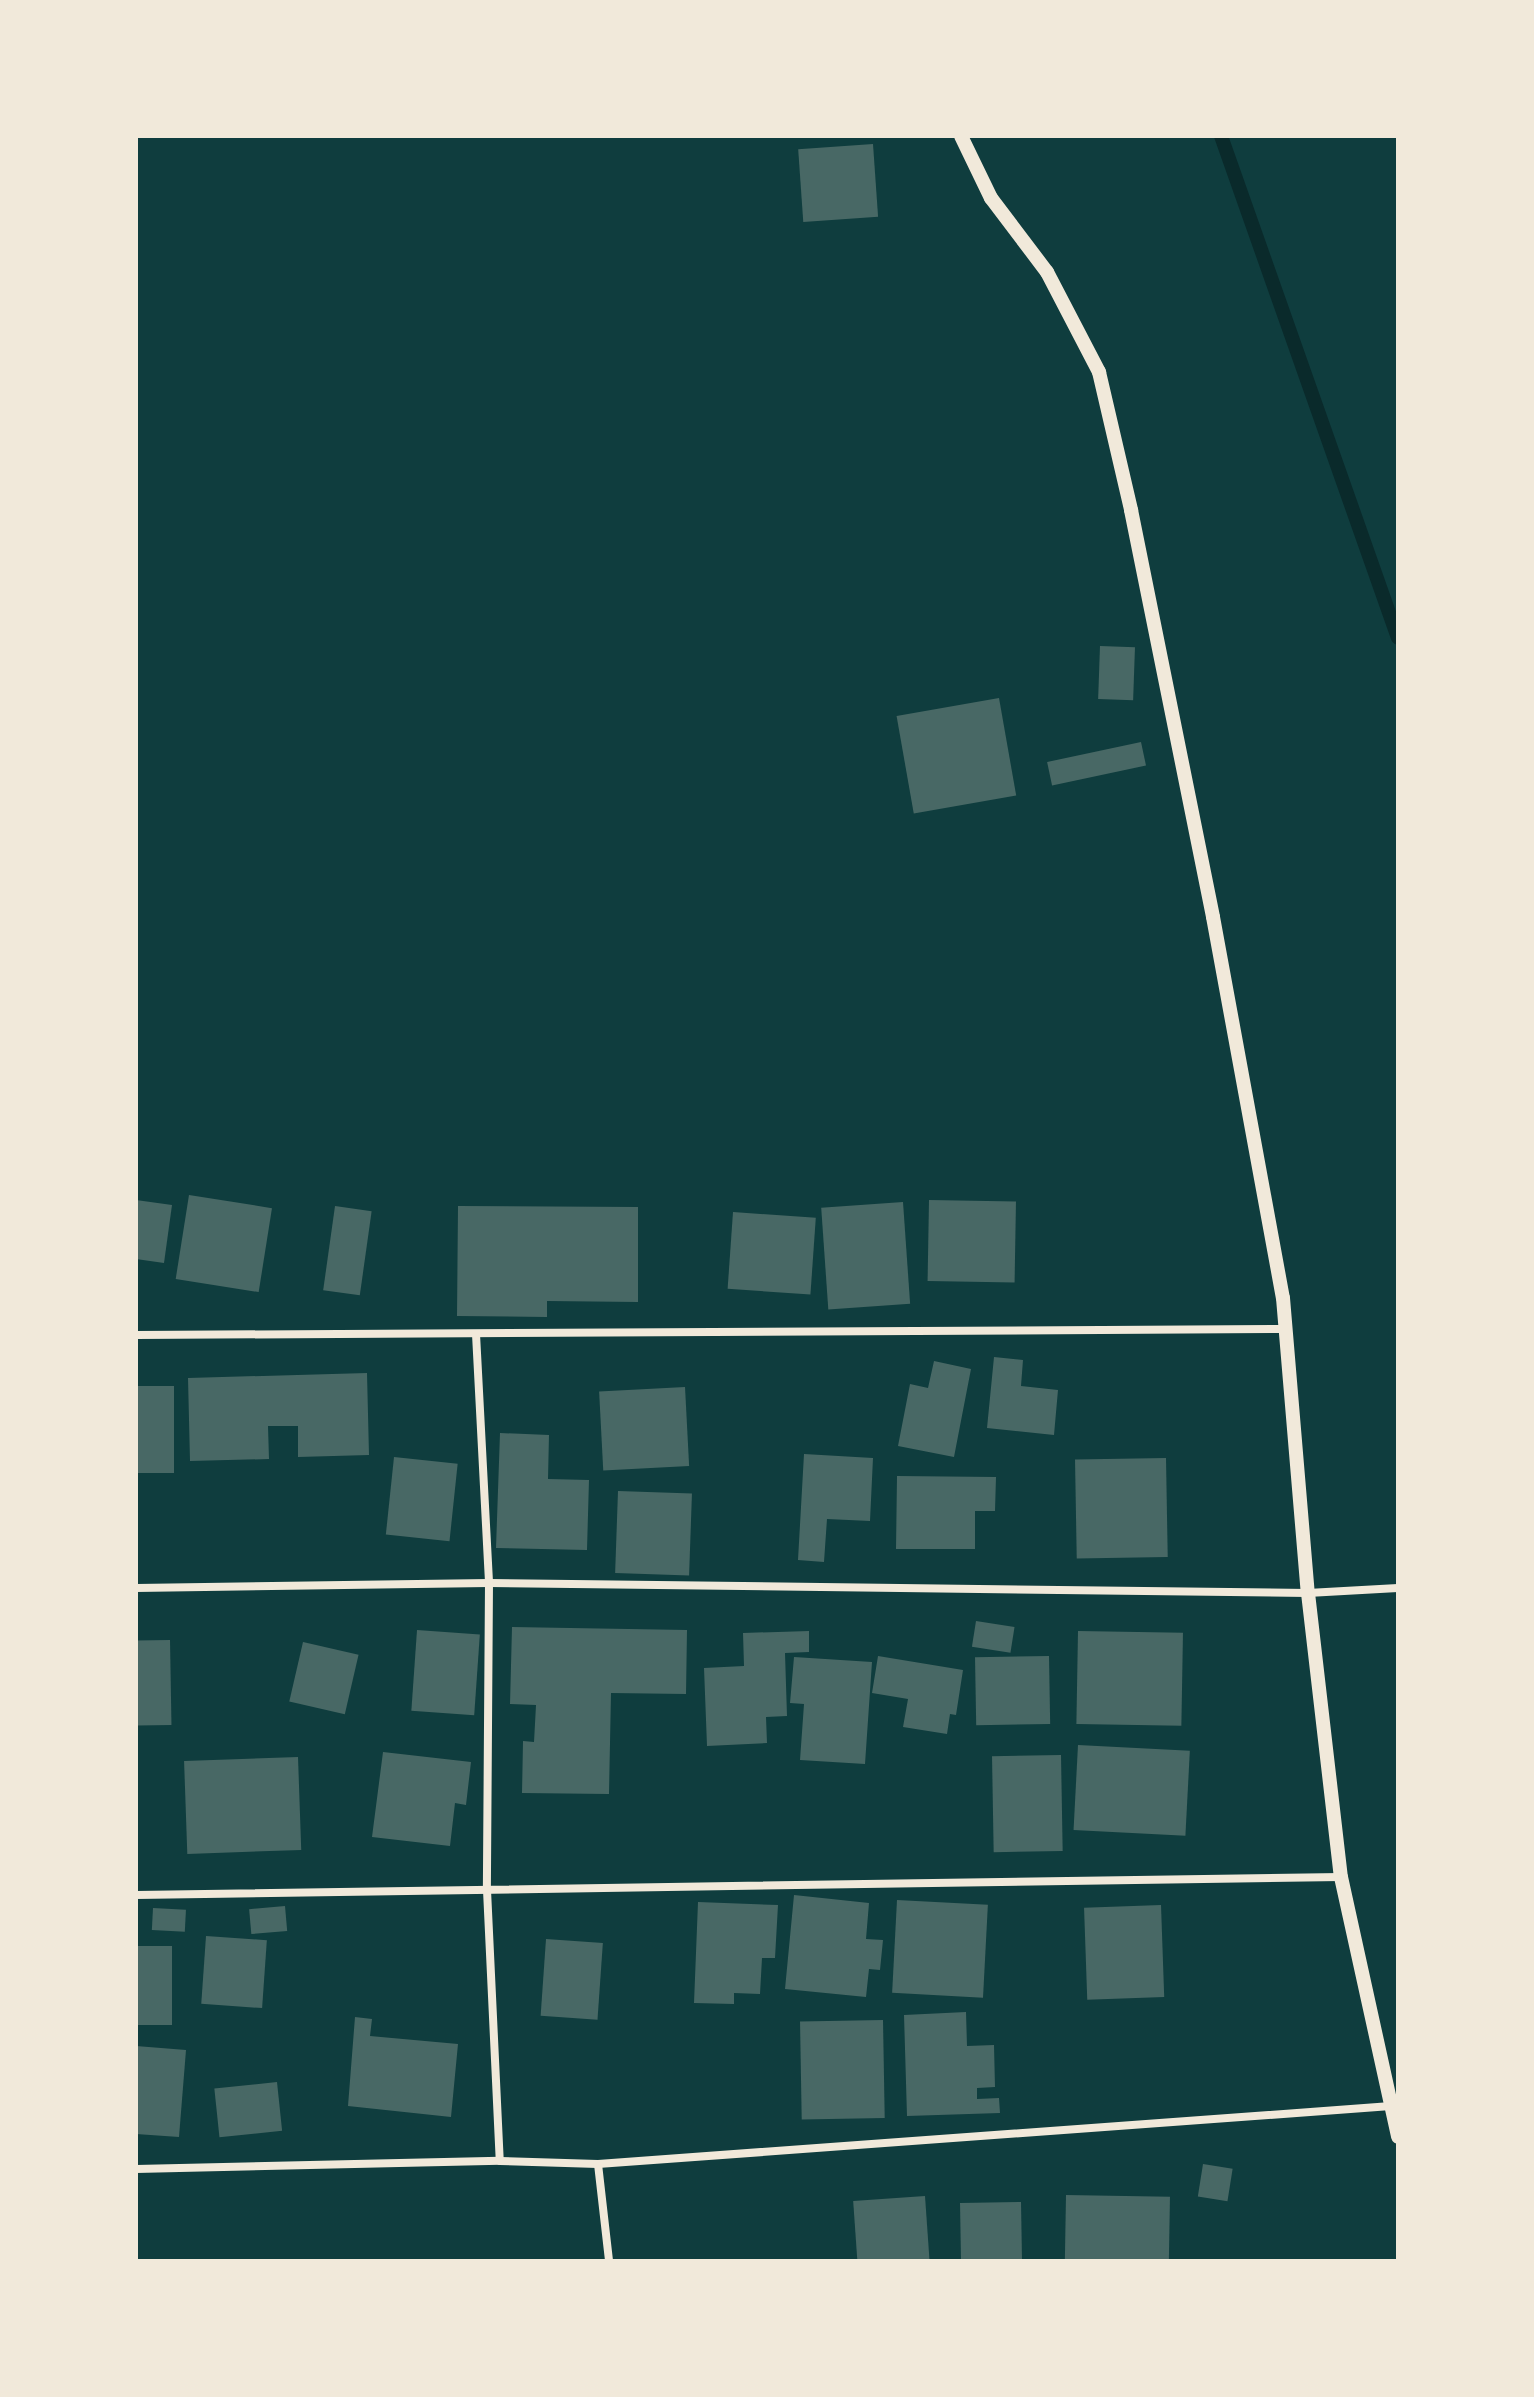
<!DOCTYPE html>
<style>
body{margin:0}
#map{position:relative;width:1534px;height:2397px;overflow:hidden;background:#0f3d3e;font-family:"Asap Condensed",sans-serif}
div>[style]{position:absolute}
.stream>*{height:14px;margin:-7px;padding:0 7px;transform-origin:7px;border-radius:7px;background:#0a2a2b}
.building>*{inset:0;background:#486865;transform-origin:0 0}
.minor>*{height:8px;margin:-4px;padding:0 4px;transform-origin:4px;border-radius:4px;background:#f1e9da}
.tertiary>*{height:14px;margin:-7px;padding:0 7px;transform-origin:7px;border-radius:7px;background:#f1e9da}
span{translate:-50% -50%;white-space:nowrap;text-align:center;line-height:1.15;-webkit-text-stroke:8px #f1e9da;paint-order:stroke}
.frame{position:absolute;inset:0;border:138px solid #f1e9da;pointer-events:none}
</style>
<div id="map">
<div class="stream">
<div style="left:1221px;top:136px;width:532px;rotate:70.58deg"></div>
</div>
<div class="building">
<div style="left:873px;top:144px;width:73px;height:75px;rotate:86deg"></div>
<div style="left:1100px;top:646px;width:35px;height:53px;rotate:2deg"></div>
<div style="left:999px;top:698px;width:99px;height:104px;rotate:80deg"></div>
<div style="left:1141px;top:742px;width:24px;height:96px;rotate:78deg"></div>
<div style="left:189px;top:1195px;width:84px;height:85px;rotate:9deg"></div>
<div style="clip-path:polygon(136px 1200px,172px 1205px,164px 1263px,136px 1259px)"></div>
<div style="left:929px;top:1200px;width:87px;height:81px;rotate:1deg"></div>
<div style="left:903px;top:1202px;width:102px;height:82px;rotate:86deg"></div>
<div style="left:335px;top:1206px;width:37px;height:85px;rotate:8deg"></div>
<div style="clip-path:polygon(458px 1206px,638px 1207px,638px 1302px,547px 1301px,547px 1317px,457px 1316px)"></div>
<div style="left:733px;top:1212px;width:83px;height:77px;rotate:4deg"></div>
<div style="clip-path:polygon(994px 1357px,1023px 1360px,1021px 1386px,1058px 1390px,1054px 1435px,987px 1428px)"></div>
<div style="clip-path:polygon(934px 1361px,971px 1369px,954px 1457px,898px 1446px,910px 1384px,928px 1388px)"></div>
<div style="clip-path:polygon(367px 1373px,369px 1455px,298px 1457px,298px 1426px,268px 1426px,269px 1459px,190px 1461px,188px 1378px)"></div>
<div style="left:136px;top:1386px;width:38px;height:87px"></div>
<div style="left:685px;top:1387px;width:79px;height:86px;rotate:87deg"></div>
<div style="clip-path:polygon(500px 1433px,549px 1435px,548px 1479px,589px 1480px,587px 1550px,496px 1548px)"></div>
<div style="clip-path:polygon(804px 1454px,873px 1458px,870px 1521px,827px 1519px,824px 1562px,798px 1560px)"></div>
<div style="left:394px;top:1457px;width:64px;height:78px;rotate:6deg"></div>
<div style="left:1166px;top:1458px;width:99px;height:91px;rotate:89deg"></div>
<div style="clip-path:polygon(897px 1476px,996px 1477px,995px 1511px,975px 1511px,975px 1549px,896px 1549px)"></div>
<div style="left:618px;top:1491px;width:74px;height:82px;rotate:2deg"></div>
<div style="left:976px;top:1621px;width:39px;height:26px;rotate:9deg"></div>
<div style="clip-path:polygon(512px 1627px,687px 1630px,686px 1694px,611px 1693px,609px 1794px,522px 1793px,523px 1741px,534px 1742px,536px 1705px,510px 1704px)"></div>
<div style="left:417px;top:1630px;width:63px;height:81px;rotate:4deg"></div>
<div style="clip-path:polygon(809px 1631px,809px 1652px,785px 1653px,787px 1716px,766px 1717px,767px 1743px,707px 1746px,704px 1668px,744px 1666px,743px 1633px)"></div>
<div style="left:1078px;top:1631px;width:105px;height:93px;rotate:1deg"></div>
<div style="left:170px;top:1640px;width:85px;height:34px;rotate:89deg"></div>
<div style="left:303px;top:1642px;width:57px;height:61px;rotate:13deg"></div>
<div style="clip-path:polygon(878px 1656px,963px 1670px,956px 1715px,950px 1714px,947px 1734px,903px 1727px,908px 1699px,872px 1693px)"></div>
<div style="left:1049px;top:1656px;width:68px;height:74px;rotate:89deg"></div>
<div style="clip-path:polygon(794px 1657px,872px 1662px,865px 1764px,800px 1760px,804px 1704px,790px 1703px)"></div>
<div style="left:1078px;top:1745px;width:112px;height:85px;rotate:3deg"></div>
<div style="clip-path:polygon(383px 1752px,471px 1762px,466px 1805px,455px 1803px,450px 1846px,372px 1837px)"></div>
<div style="left:1061px;top:1755px;width:96px;height:69px;rotate:89deg"></div>
<div style="left:298px;top:1757px;width:93px;height:114px;rotate:88deg"></div>
<div style="clip-path:polygon(794px 1895px,869px 1903px,866px 1939px,883px 1940px,880px 1970px,869px 1969px,866px 1997px,785px 1989px)"></div>
<div style="left:897px;top:1900px;width:91px;height:93px;rotate:3deg"></div>
<div style="clip-path:polygon(698px 1902px,778px 1905px,775px 1958px,762px 1958px,760px 1994px,734px 1993px,734px 2004px,694px 2003px)"></div>
<div style="left:1161px;top:1905px;width:92px;height:77px;rotate:88deg"></div>
<div style="left:285px;top:1906px;width:25px;height:36px;rotate:85deg"></div>
<div style="left:153px;top:1908px;width:33px;height:22px;rotate:3deg"></div>
<div style="left:206px;top:1936px;width:61px;height:68px;rotate:4deg"></div>
<div style="left:546px;top:1939px;width:57px;height:77px;rotate:4deg"></div>
<div style="left:136px;top:1946px;width:36px;height:79px"></div>
<div style="clip-path:polygon(966px 2012px,967px 2046px,994px 2045px,995px 2087px,977px 2088px,977px 2099px,999px 2098px,1000px 2113px,907px 2116px,904px 2015px)"></div>
<div style="clip-path:polygon(355px 2017px,372px 2019px,370px 2036px,458px 2044px,451px 2117px,348px 2106px)"></div>
<div style="left:883px;top:2020px;width:98px;height:83px;rotate:89deg"></div>
<div style="clip-path:polygon(136px 2046px,186px 2050px,179px 2137px,136px 2134px)"></div>
<div style="left:277px;top:2082px;width:49px;height:63px;rotate:84deg"></div>
<div style="left:1203px;top:2164px;width:30px;height:33px;rotate:9deg"></div>
<div style="left:1066px;top:2195px;width:104px;height:66px;rotate:1deg"></div>
<div style="left:925px;top:2196px;width:65px;height:72px;rotate:86deg"></div>
<div style="left:1021px;top:2202px;width:59px;height:61px;rotate:89deg"></div>
</div>
<div class="minor">
<div style="left:476px;top:1334px;width:249px;rotate:87deg"></div>
<div style="left:489px;top:1583px;width:307px;rotate:90.4deg"></div>
<div style="left:487px;top:1890px;width:271px;rotate:87.3deg"></div>
<div style="left:136px;top:1335px;width:1147px;rotate:-0.3deg"></div>
<div style="left:136px;top:1588px;width:353px;rotate:-0.8deg"></div>
<div style="left:489px;top:1583px;width:819px;rotate:0.7deg"></div>
<div style="left:1308px;top:1593px;width:90px;rotate:-3.2deg"></div>
<div style="left:136px;top:1895px;width:1205px;rotate:-0.86deg"></div>
<div style="left:598px;top:2164px;width:98px;rotate:83.5deg"></div>
<div style="left:136px;top:2169px;width:364px;rotate:-1.3deg"></div>
<div style="left:500px;top:2161px;width:98px;rotate:1.8deg"></div>
<div style="left:598px;top:2164px;width:795px;rotate:-4.18deg"></div>
</div>
<div class="tertiary">
<div style="left:961px;top:136px;width:69px;rotate:64.2deg"></div>
<div style="left:991px;top:198px;width:93px;rotate:52.9deg"></div>
<div style="left:1047px;top:272px;width:113px;rotate:62.5deg"></div>
<div style="left:1099px;top:372px;width:142px;rotate:76.9deg"></div>
<div style="left:1131px;top:510px;width:415px;rotate:78.6deg"></div>
<div style="left:1213px;top:917px;width:387px;rotate:79.6deg"></div>
<div style="left:1283px;top:1298px;width:296px;rotate:85.2deg"></div>
<div style="left:1308px;top:1593px;width:286px;rotate:83.4deg"></div>
<div style="left:1341px;top:1877px;width:266px;rotate:77.6deg"></div>
</div>
<div class="frame"></div>
</div>
